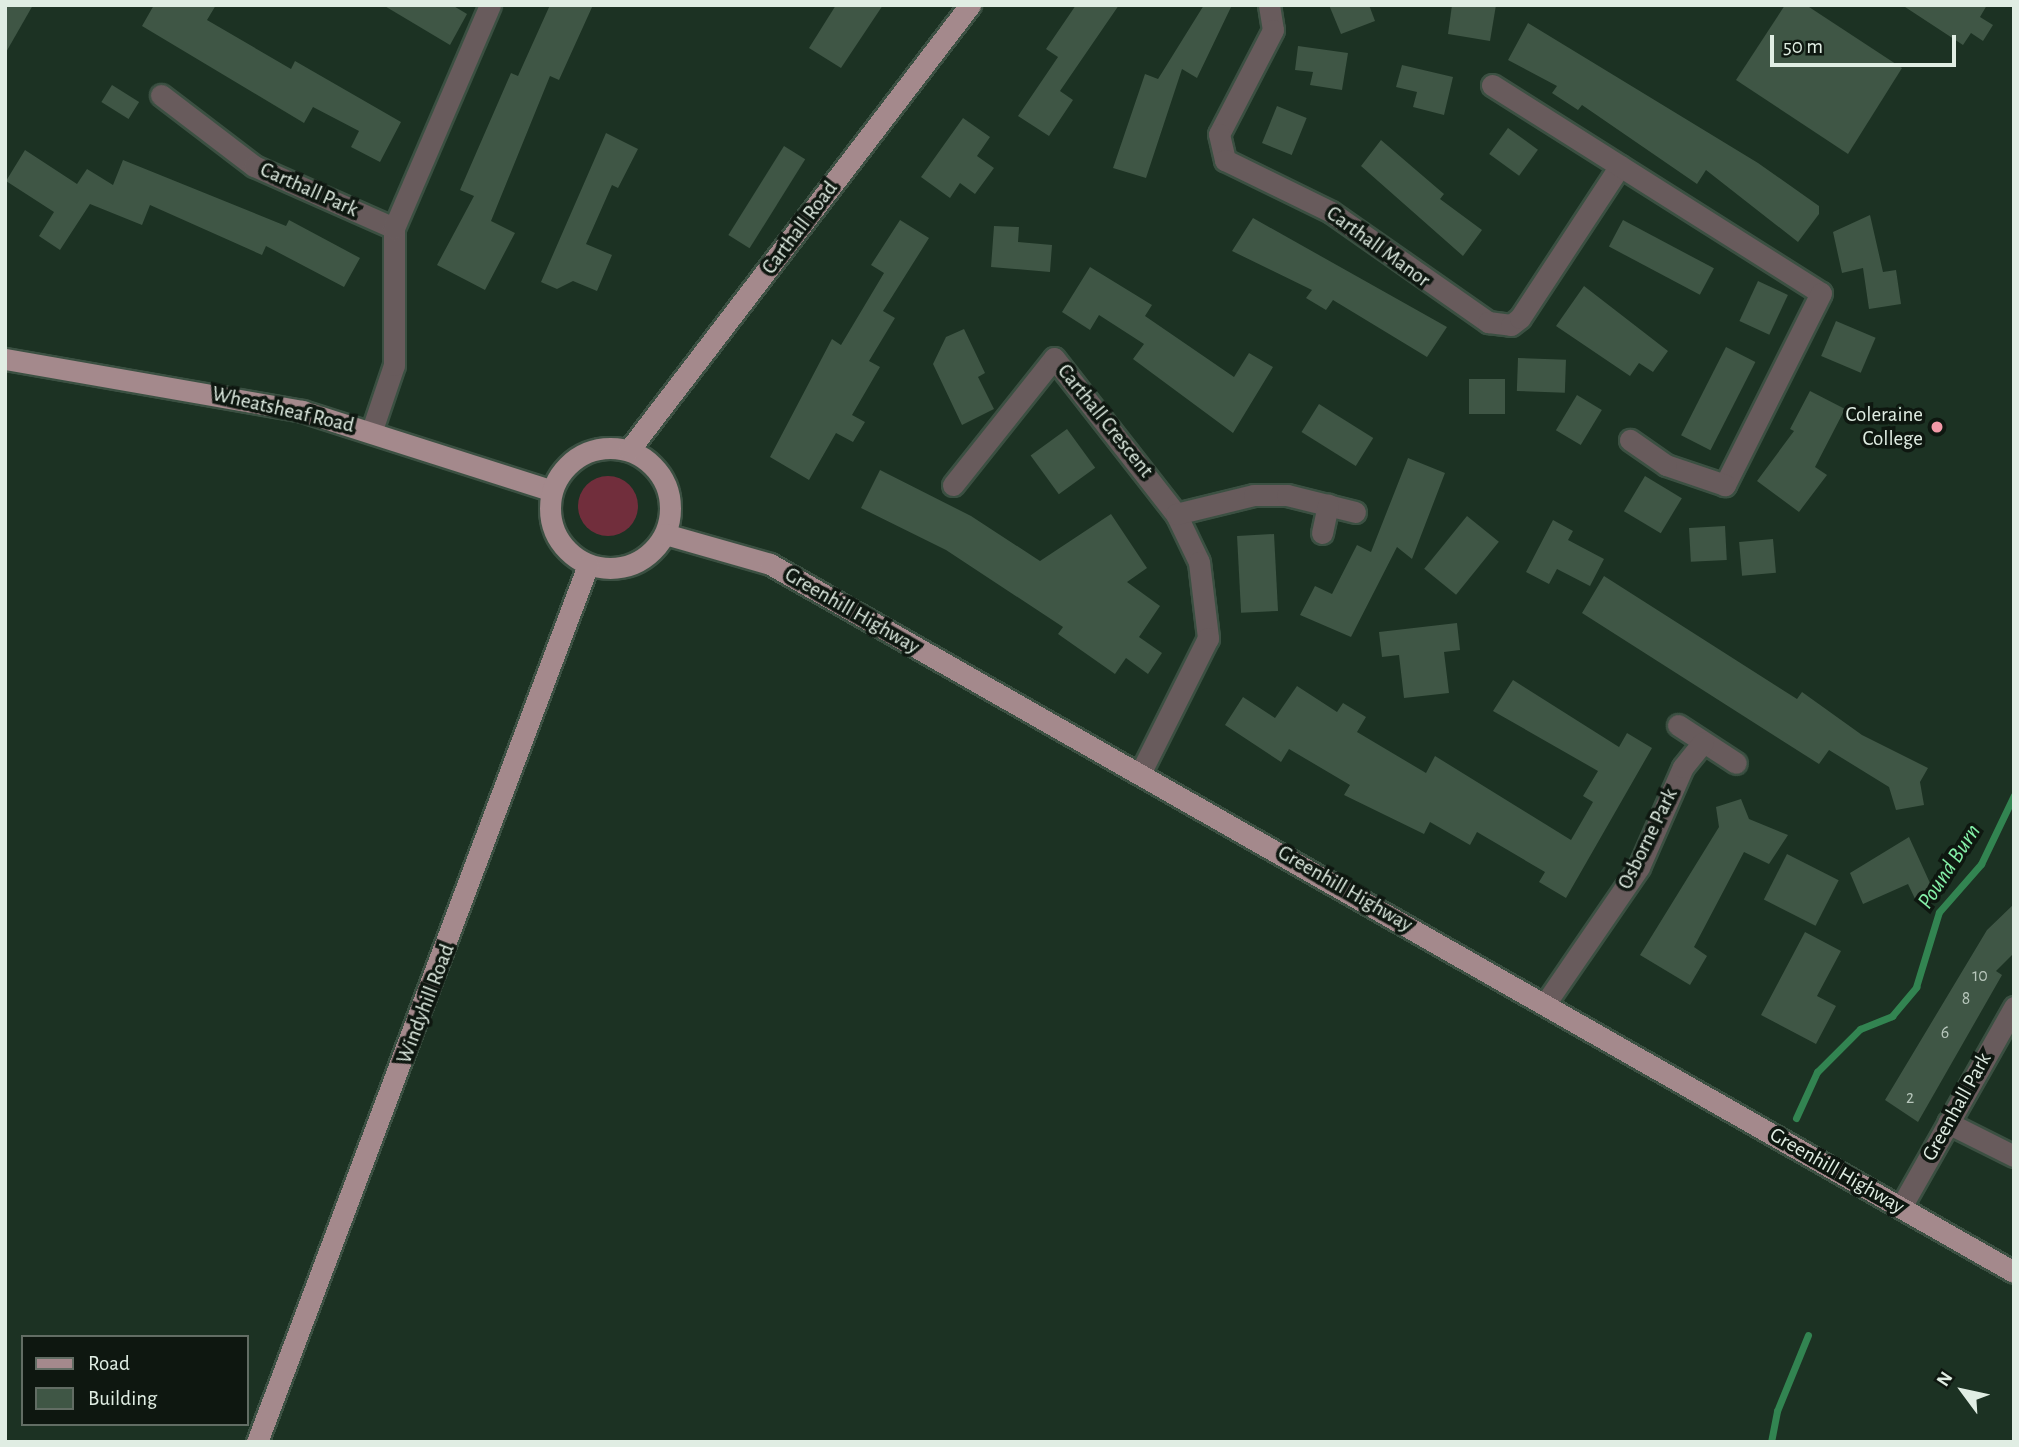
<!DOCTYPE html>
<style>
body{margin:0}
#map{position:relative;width:2019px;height:1447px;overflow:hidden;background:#1c3223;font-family:"Alegreya Sans",sans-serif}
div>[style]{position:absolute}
.green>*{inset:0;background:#712e3c}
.round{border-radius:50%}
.stream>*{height:7px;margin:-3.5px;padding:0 3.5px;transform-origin:3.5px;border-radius:3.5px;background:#328451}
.building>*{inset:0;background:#3f5645;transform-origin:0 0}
.roads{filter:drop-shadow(2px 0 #3b5042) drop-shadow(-2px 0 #3b5042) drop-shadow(0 2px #3b5042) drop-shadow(0 -2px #3b5042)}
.minor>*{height:21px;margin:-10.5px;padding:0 10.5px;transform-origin:10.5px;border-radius:10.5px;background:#685b5c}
.major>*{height:21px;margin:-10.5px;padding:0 10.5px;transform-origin:10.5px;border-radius:10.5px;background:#a4898c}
.major>.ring{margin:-10.5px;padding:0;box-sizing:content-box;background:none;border:21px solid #a4898c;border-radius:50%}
.dots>*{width:19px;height:19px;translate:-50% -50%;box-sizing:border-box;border:4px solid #0e1710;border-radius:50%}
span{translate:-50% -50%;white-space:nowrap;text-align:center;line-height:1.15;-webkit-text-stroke:7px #0e1710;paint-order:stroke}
.number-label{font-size:18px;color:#b8c7bc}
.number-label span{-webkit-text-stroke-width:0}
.street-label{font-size:21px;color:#e0ede3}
.poi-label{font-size:21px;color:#e0ede3}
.right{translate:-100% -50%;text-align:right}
.water-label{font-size:23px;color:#85f1a9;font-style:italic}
.frame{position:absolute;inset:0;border:7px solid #e0ede3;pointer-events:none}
.legend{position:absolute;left:21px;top:1335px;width:228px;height:91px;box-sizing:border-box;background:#0e1710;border:2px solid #626d64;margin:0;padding:9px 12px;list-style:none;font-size:21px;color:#e0ede3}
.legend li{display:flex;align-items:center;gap:14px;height:35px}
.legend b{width:35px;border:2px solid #626d64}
.north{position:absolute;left:1928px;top:1356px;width:70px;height:70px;-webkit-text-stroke:5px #0e1710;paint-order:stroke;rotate:303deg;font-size:19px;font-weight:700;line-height:28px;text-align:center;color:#e0ede3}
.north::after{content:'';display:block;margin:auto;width:24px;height:32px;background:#e0ede3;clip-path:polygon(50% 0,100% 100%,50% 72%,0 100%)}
.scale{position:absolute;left:1770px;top:35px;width:186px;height:32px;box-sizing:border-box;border:4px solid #e0ede3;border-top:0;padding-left:9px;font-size:21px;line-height:24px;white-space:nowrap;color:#e0ede3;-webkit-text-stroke:5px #0e1710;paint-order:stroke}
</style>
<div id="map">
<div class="green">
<div class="round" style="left:578px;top:476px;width:60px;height:60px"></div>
</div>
<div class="stream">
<div style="left:1796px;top:1118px;width:51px;rotate:-65.5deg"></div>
<div style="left:1817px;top:1072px;width:61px;rotate:-45deg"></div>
<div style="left:1860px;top:1029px;width:35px;rotate:-22deg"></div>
<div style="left:1892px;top:1016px;width:38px;rotate:-50deg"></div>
<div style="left:1916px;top:987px;width:78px;rotate:-73deg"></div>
<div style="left:1939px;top:912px;width:64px;rotate:-48.8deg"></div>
<div style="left:1981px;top:864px;width:76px;rotate:-64.4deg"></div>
<div style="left:1771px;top:1442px;width:32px;rotate:-79deg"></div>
<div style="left:1777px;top:1411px;width:82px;rotate:-67.8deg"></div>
</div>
<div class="building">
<div style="clip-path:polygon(5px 5px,33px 5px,5px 54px)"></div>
<div style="clip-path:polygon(154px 5px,216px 5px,207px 20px,291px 69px,295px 61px,401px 122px,380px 162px,351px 147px,359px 131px,313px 107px,304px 123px,142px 26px)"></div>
<div style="clip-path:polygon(383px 5px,452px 5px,467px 14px,450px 45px)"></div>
<div style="clip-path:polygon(550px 5px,593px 5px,559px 80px,550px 76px,491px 221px,515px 233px,485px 290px,437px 265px,474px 196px,460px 190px,511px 73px,518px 76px)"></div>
<div style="clip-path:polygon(836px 5px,883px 5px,841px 68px,809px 48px)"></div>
<div style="clip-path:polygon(1076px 5px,1119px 5px,1060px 91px,1073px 100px,1049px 136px,1018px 116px,1058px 57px,1046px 49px)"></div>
<div style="clip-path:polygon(1204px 5px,1232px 5px,1197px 78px,1182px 69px,1146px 178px,1113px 168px,1145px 74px,1158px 79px)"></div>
<div style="clip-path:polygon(1329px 5px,1369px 5px,1375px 21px,1341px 34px)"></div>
<div style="clip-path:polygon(1452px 5px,1496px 5px,1490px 41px,1448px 34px)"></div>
<div style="clip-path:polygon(1785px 5px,1806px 5px,1902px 68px,1848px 154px,1736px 80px)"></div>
<div style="clip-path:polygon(1902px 5px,1987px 5px,1980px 17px,1993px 25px,1983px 41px,1971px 33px,1963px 45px)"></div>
<div style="clip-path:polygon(1528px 23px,1758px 163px,1819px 206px,1819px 214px,1798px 242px,1706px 170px,1697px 184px,1582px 105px,1578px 110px,1552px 93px,1557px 86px,1508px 60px)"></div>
<div style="clip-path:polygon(1298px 46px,1348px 53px,1342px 90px,1310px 85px,1313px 72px,1295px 70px)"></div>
<div style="clip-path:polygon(1402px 65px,1453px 77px,1444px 115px,1413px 107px,1417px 92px,1396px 87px)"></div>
<div style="left:112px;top:85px;width:32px;height:20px;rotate:32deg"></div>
<div style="left:1277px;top:106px;width:32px;height:40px;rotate:22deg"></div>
<div style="clip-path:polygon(963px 118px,990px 137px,977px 156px,994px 168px,975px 194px,960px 183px,950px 198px,921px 177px)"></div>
<div style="left:1508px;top:128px;width:37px;height:32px;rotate:36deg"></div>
<div style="clip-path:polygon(606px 133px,638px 149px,618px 188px,612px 185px,586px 244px,612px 255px,597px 291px,573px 281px,557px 289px,541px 282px)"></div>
<div style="clip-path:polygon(1381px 140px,1444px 194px,1440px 199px,1482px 230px,1463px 256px,1361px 166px)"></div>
<div style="left:784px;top:146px;width:25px;height:105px;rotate:32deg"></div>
<div style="clip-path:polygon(25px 150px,77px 184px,87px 169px,113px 185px,123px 160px,286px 226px,289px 220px,360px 258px,344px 287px,266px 246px,262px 255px,150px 205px,142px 225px,90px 204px,60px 250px,39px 236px,54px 212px,6px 181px)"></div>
<div style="clip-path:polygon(1870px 215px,1883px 272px,1896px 270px,1901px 304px,1869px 309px,1863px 268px,1842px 273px,1833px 232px)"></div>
<div style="clip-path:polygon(1253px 218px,1447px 327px,1427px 357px,1333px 300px,1326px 310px,1306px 298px,1312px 290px,1232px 251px)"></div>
<div style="clip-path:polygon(900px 220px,929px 238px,883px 311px,895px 318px,869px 361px,880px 367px,852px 415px,865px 422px,853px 442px,836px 433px,809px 480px,770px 457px,832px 339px,841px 345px,884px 273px,871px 265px)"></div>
<div style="left:1623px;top:220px;width:103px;height:30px;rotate:28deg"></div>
<div style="clip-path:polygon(994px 226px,1019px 227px,1018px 242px,1052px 245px,1050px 272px,991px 267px)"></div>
<div style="clip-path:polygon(1090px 267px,1152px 305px,1145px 316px,1234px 377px,1249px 353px,1273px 367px,1233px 433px,1133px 359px,1144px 344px,1099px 315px,1090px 330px,1062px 312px)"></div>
<div style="left:1758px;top:281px;width:33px;height:44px;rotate:25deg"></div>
<div style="clip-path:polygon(1584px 286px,1668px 351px,1653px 372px,1639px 363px,1630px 376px,1556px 326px)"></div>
<div style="left:1836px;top:321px;width:43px;height:38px;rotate:23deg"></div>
<div style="clip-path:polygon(964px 329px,985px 373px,978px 377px,994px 409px,962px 425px,933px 364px,946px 337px)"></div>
<div style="left:1726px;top:347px;width:33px;height:99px;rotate:27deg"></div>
<div style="left:1518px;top:358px;width:48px;height:33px;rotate:2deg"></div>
<div style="left:1469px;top:379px;width:36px;height:35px"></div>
<div style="clip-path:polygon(1810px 391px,1845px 409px,1815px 467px,1827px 475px,1799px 512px,1757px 481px,1794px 431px,1790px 429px)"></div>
<div style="left:1577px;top:395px;width:29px;height:41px;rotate:31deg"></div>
<div style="left:1319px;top:404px;width:64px;height:33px;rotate:32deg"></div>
<div style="left:1067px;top:429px;width:48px;height:45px;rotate:54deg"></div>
<div style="clip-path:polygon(1408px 458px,1445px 473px,1412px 559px,1397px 547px,1351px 637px,1300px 615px,1315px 586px,1332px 594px,1357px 545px,1371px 552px)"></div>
<div style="clip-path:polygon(880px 470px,971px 516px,1040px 561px,1111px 514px,1147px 568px,1127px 582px,1160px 606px,1139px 637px,1162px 653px,1148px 674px,1126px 658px,1115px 674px,1058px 634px,1063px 627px,946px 550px,861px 508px)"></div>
<div style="left:1645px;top:476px;width:43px;height:41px;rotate:31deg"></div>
<div style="left:1467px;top:516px;width:41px;height:68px;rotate:39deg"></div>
<div style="clip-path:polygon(1553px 520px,1573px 531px,1568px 540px,1604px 559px,1590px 586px,1557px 569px,1549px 584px,1526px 572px)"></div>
<div style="left:1725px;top:526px;width:34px;height:36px;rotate:87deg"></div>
<div style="left:1274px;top:534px;width:77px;height:37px;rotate:87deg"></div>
<div style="left:1773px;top:539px;width:34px;height:34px;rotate:85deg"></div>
<div style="clip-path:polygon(1604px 576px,1797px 699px,1802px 692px,1862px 735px,1928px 768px,1920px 782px,1924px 805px,1896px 810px,1889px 787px,1829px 750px,1819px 764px,1582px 613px)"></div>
<div style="clip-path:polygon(1457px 623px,1460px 650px,1444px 652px,1449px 693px,1404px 698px,1399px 655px,1382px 657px,1379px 632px)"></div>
<div style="clip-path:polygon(1513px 680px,1619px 747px,1627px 733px,1652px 748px,1566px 898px,1539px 882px,1545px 872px,1477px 832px,1470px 845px,1430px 822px,1424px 834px,1344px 795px,1350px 785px,1289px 749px,1281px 762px,1225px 725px,1243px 697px,1275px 718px,1297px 686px,1337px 712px,1343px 703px,1366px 717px,1357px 732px,1426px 773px,1435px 756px,1571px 840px,1593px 802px,1583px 796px,1598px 771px,1493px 711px)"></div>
<div style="clip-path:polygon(1741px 799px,1749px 819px,1788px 835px,1769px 864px,1744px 852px,1694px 947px,1707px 956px,1690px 985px,1640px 955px,1719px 827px,1716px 807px)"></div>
<div style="clip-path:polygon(1909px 837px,1935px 894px,1917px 903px,1908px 884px,1863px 904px,1850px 873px)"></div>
<div style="left:1787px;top:854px;width:58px;height:51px;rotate:27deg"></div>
<div style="clip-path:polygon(2014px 904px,2014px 953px,1996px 971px,2002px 975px,1918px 1122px,1885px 1100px,1987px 930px)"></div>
<div style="clip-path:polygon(1805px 932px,1841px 951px,1817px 996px,1836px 1006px,1816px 1044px,1761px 1015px)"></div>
</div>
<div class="roads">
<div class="minor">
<div style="left:1269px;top:5px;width:25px;rotate:81deg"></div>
<div style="left:1273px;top:30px;width:117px;rotate:117.4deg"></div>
<div style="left:1219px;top:134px;width:27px;rotate:77deg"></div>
<div style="left:1225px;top:160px;width:118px;rotate:26.1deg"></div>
<div style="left:1331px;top:212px;width:192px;rotate:35deg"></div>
<div style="left:1488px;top:322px;width:23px;rotate:7deg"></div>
<div style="left:1511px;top:325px;width:11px;rotate:-38deg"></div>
<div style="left:1520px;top:318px;width:182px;rotate:-56.7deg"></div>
<div style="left:1492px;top:85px;width:389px;rotate:32.3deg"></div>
<div style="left:1821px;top:293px;width:215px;rotate:116.6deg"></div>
<div style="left:1725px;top:485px;width:62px;rotate:-161.3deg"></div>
<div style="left:1666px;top:465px;width:44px;rotate:-145.2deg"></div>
<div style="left:161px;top:95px;width:117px;rotate:37.4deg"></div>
<div style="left:254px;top:166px;width:153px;rotate:23.9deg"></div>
<div style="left:372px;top:430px;width:69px;rotate:-71.3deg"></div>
<div style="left:394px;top:365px;width:137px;rotate:-90deg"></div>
<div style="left:394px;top:228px;width:243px;rotate:-66.7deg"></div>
<div style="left:953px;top:485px;width:162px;rotate:-51.5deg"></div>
<div style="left:1054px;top:358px;width:198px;rotate:52deg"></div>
<div style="left:1176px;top:514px;width:53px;rotate:64.4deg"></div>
<div style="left:1199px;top:562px;width:77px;rotate:83.2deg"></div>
<div style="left:1208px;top:638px;width:150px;rotate:116.6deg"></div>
<div style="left:1176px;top:514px;width:80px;rotate:-13.7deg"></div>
<div style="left:1254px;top:495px;width:33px"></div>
<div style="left:1287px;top:495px;width:70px;rotate:14deg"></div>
<div style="left:1322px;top:533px;width:29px;rotate:-78deg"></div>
<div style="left:1678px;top:725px;width:69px;rotate:33.2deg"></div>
<div style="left:1545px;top:1004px;width:166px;rotate:-55.5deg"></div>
<div style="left:1639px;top:867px;width:109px;rotate:-66.3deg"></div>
<div style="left:1683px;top:767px;width:32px;rotate:-51deg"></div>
<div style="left:1948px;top:1123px;width:74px;rotate:26.6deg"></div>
<div style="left:1901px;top:1207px;width:230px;rotate:-60.5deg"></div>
</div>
<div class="major">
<div style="left:5px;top:359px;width:302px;rotate:9.9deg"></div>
<div style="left:302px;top:411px;width:262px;rotate:17.7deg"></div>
<div class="ring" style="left:550px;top:448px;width:99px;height:99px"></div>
<div style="left:629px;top:450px;width:561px;rotate:-52.54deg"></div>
<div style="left:665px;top:534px;width:109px;rotate:15.9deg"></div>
<div style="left:770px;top:564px;width:1431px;rotate:29.65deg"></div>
<div style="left:257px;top:1442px;width:937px;rotate:-69.32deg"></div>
</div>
</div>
<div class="dots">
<div style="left:1937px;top:427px;background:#f39aa8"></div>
</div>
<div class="number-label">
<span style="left:1980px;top:976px">10</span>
<span style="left:1966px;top:999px">8</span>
<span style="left:1945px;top:1033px">6</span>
<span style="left:1910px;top:1098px">2</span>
</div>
<div class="street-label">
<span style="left:309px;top:190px;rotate:24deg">Carthall Park</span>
<span style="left:800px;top:228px;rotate:-53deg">Carthall Road</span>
<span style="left:1378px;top:247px;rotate:36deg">Carthall Manor</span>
<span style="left:283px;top:410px;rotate:13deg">Wheatsheaf Road</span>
<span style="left:1105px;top:421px;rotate:51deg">Carthall Crescent</span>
<span style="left:852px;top:611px;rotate:30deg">Greenhill Highway</span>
<span style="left:1648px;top:839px;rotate:-64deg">Osborne Park</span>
<span style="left:1345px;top:889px;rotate:30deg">Greenhill Highway</span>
<span style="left:426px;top:1004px;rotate:-69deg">Windyhill Road</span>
<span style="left:1957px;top:1107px;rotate:-61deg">Greenhall Park</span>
<span style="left:1837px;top:1171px;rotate:30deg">Greenhill Highway</span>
</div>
<div class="poi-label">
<span class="right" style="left:1923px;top:427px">Coleraine<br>College</span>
</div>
<div class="water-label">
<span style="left:1950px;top:867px;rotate:-57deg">Pound Burn</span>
</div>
<div class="frame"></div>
<ul class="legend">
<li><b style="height:9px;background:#a4898c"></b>Road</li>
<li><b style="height:19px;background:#3f5645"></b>Building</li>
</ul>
<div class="north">N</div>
<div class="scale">50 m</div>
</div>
